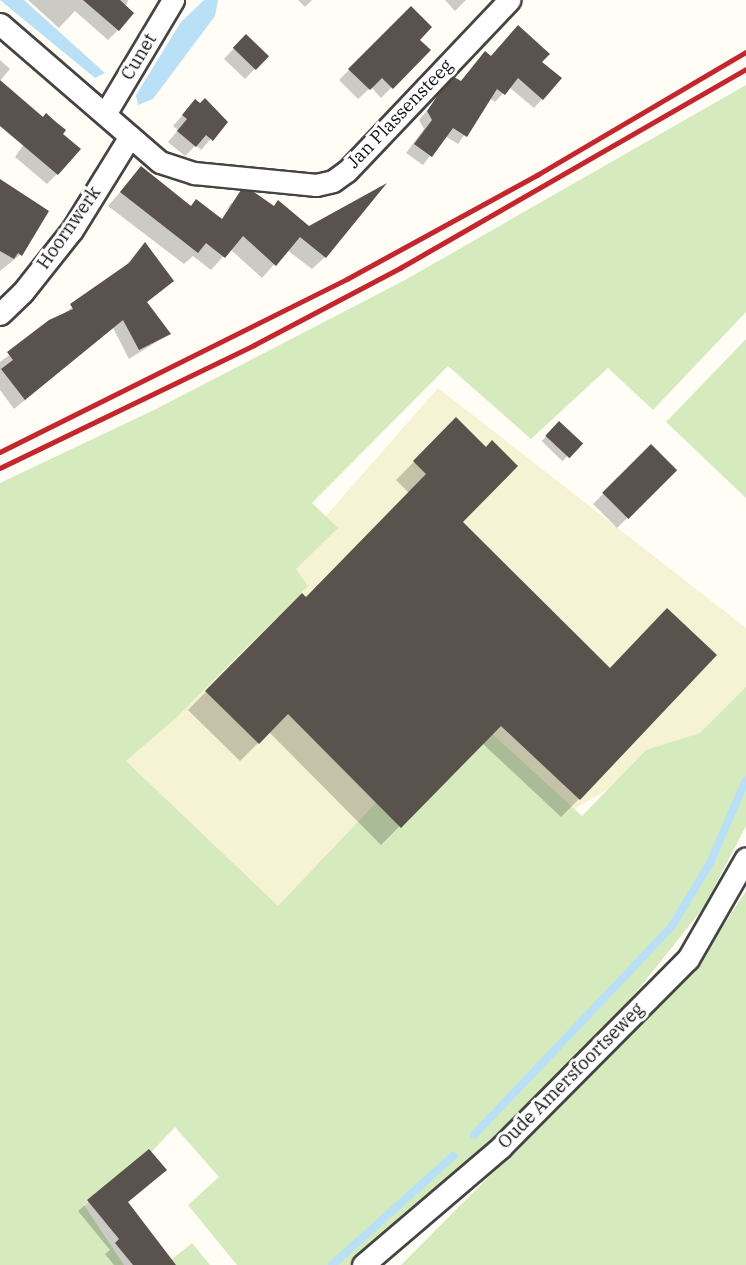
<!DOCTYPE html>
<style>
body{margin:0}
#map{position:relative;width:746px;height:1265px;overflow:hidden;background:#fffdf5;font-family:"IBM Plex Serif",serif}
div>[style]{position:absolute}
.farmland>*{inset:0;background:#f6f3d4}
.green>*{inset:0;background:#d5ebbd}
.water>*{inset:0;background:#b9e0f7}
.shadow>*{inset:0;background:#0003;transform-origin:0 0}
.stream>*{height:8px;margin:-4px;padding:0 4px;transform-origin:4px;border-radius:4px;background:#b9e0f7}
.building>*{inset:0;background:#5a524d;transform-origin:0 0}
.roads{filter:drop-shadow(2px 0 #444) drop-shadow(-2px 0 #444) drop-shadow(0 2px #444) drop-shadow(0 -2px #444)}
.minor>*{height:21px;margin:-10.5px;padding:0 10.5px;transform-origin:10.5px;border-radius:10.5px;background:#fff}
.rail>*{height:4.5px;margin:-2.25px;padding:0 2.25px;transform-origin:2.25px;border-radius:2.25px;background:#c4262e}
span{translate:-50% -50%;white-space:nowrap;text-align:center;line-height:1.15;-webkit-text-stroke:6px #fff;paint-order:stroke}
.street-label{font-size:18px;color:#111}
</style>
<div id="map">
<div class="farmland">
<div style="clip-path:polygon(438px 388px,746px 628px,746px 772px,689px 741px,566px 814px,280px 910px,117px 754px)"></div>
</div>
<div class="green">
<div style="clip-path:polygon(746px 85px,746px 312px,653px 410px,608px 368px,531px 439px,448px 366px,312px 503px,338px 528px,296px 569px,308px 586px,176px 718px,126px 761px,278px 906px,465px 709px,582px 816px,646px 750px,700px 733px,746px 687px,746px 826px,704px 907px,618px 1015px,493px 1140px,358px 1265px,237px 1265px,188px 1205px,219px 1177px,175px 1127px,143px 1161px,84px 1205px,124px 1265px,0 1265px,0 483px,154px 410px,405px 280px)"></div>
<div style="clip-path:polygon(746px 339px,746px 498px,666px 422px)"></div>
<div style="clip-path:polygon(746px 891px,746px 1265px,401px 1265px,691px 974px)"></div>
<div style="clip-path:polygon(192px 1243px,210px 1265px,165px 1265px,171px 1260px)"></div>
</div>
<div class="water">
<div style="clip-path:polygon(0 0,24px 0,105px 73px,95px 78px)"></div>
<div style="clip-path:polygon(204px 0,218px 0,215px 16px,153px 99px,138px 105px,136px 95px,181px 22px)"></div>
</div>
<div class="shadow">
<div style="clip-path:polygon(28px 0,128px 0,118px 30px,108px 40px,75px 11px,59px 28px)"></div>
<div style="clip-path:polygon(298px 0,312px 0,305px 7px)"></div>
<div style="clip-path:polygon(445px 0,466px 0,455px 11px)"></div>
<div style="clip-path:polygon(411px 8px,418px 40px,429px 50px,381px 98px,371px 87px,358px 99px,339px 80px)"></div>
<div style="clip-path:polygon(236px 46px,267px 56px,245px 79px,224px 59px)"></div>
<div style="clip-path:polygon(485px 53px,490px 57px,540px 62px,542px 99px,534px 108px,509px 87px,495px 102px,490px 98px,458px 144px,445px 136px,423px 165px,406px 153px,424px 129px,419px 120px,454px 79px,460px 82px)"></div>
<div style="clip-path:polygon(0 60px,10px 69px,0 81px)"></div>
<div style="clip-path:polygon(195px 101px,226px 122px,201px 150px,196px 145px,185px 156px,168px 142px,178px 130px,173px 126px)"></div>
<div style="clip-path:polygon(45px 114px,61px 134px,57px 174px,47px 184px,15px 157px)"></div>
<div style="clip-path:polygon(evenodd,141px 168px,190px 208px,219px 219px,242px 192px,254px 193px,325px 257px,312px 269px,287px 250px,262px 278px,230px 249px,211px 270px,193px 256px,184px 264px,108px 206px,141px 168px,231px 203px,235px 203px,219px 226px,216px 225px,231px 203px)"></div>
<div style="clip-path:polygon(0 186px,20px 255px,0 271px)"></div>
<div style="clip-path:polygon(144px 244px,173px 281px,146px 303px,169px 334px,129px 359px,113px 328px,14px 409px,0 390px,0 362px,124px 268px)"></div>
<div style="clip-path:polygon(456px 419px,460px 522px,579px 799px,561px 817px,482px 743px,381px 845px,269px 732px,240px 761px,188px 710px,301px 595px,305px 599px,409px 493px,396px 480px)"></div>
<div style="left:559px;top:423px;width:29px;height:25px;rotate:44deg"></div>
<div style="left:651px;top:446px;width:34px;height:82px;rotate:45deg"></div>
<div style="clip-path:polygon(149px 1151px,165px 1170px,127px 1203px,166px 1265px,114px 1265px,105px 1254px,110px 1250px,78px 1211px)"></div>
</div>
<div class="stream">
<div style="left:474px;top:1135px;width:288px;rotate:-46.5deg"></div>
<div style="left:672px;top:926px;width:74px;rotate:-58.9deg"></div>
<div style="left:710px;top:863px;width:90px;rotate:-66.6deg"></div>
<div style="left:332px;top:1265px;width:163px;rotate:-42deg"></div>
</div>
<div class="building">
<div style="clip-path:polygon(83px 0,120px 0,134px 13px,119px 31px)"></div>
<div style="clip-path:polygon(411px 6px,432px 27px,420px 40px,431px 50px,393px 89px,382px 78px,370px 90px,348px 69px)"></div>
<div style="clip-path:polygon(518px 25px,550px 54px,542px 62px,562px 78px,543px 100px,518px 78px,505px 95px,497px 89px,467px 137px,453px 128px,432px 157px,414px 144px,432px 120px,427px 111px,442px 89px,454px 77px,461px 81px,485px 51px,491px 56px)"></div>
<div style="left:246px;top:34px;width:32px;height:19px;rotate:44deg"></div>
<div style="clip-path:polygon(0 80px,43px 117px,46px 113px,56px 122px,66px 130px,63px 134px,81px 149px,58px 175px,0 126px)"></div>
<div style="clip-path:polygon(205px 98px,228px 122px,213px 141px,206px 135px,196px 147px,177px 131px,187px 119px,182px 115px,195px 99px,200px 103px)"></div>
<div style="clip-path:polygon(141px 166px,191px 206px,196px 199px,222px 219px,241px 190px,254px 192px,274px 206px,278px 200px,309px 226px,387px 183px,326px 258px,300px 237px,276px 266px,243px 236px,225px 258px,206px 243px,198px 253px,120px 192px)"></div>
<div style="clip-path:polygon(0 179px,49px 211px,22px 256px,18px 253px,14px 259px,0 251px)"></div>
<div style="clip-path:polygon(145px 242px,174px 281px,147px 302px,171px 334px,139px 350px,123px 320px,25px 400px,1px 369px,13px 360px,7px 352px,49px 320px,73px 309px,70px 304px,129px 263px)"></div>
<div style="clip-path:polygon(456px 417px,486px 447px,492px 440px,518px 466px,463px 522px,610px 668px,667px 608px,717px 655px,580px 800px,501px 726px,401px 828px,288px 714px,259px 744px,205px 691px,302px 593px,306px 597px,426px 474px,413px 461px)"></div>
<div style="left:559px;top:421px;width:33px;height:20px;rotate:43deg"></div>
<div style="left:651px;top:444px;width:37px;height:69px;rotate:45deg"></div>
<div style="clip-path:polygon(149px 1149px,167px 1170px,128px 1202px,176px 1265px,133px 1265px,115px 1243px,119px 1239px,87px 1200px)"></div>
</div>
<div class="roads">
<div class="minor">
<div style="left:0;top:24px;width:211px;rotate:40.8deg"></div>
<div style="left:160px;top:162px;width:36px;rotate:18deg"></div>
<div style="left:194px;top:173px;width:123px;rotate:5.6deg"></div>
<div style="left:316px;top:185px;width:17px;rotate:-13deg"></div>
<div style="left:333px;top:181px;width:17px;rotate:-36deg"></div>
<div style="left:347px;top:171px;width:236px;rotate:-46.5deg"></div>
<div style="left:105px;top:114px;width:133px;rotate:-59.2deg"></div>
<div style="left:0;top:314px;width:30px;rotate:-44deg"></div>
<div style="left:22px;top:293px;width:80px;rotate:-51.6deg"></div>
<div style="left:72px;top:230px;width:110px;rotate:-58.3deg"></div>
<div style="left:363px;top:1265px;width:182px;rotate:-40.5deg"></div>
<div style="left:501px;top:1147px;width:265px;rotate:-45.2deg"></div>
<div style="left:688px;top:959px;width:116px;rotate:-60.1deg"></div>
</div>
</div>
<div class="rail">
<div style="left:0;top:452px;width:388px;rotate:-26.5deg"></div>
<div style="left:347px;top:279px;width:217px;rotate:-28.7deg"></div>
<div style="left:537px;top:175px;width:243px;rotate:-30.5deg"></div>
<div style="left:0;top:468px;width:282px;rotate:-25.8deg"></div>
<div style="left:254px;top:345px;width:165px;rotate:-27.8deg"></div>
<div style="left:400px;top:268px;width:399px;rotate:-29.9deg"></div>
</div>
<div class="street-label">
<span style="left:139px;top:57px;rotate:-59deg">Cunet</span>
<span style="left:400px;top:114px;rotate:-46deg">Jan Plassensteeg</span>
<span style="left:69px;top:228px;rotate:-55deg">Hoornwerk</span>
<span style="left:571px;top:1076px;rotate:-45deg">Oude Amersfoortseweg</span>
</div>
</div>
